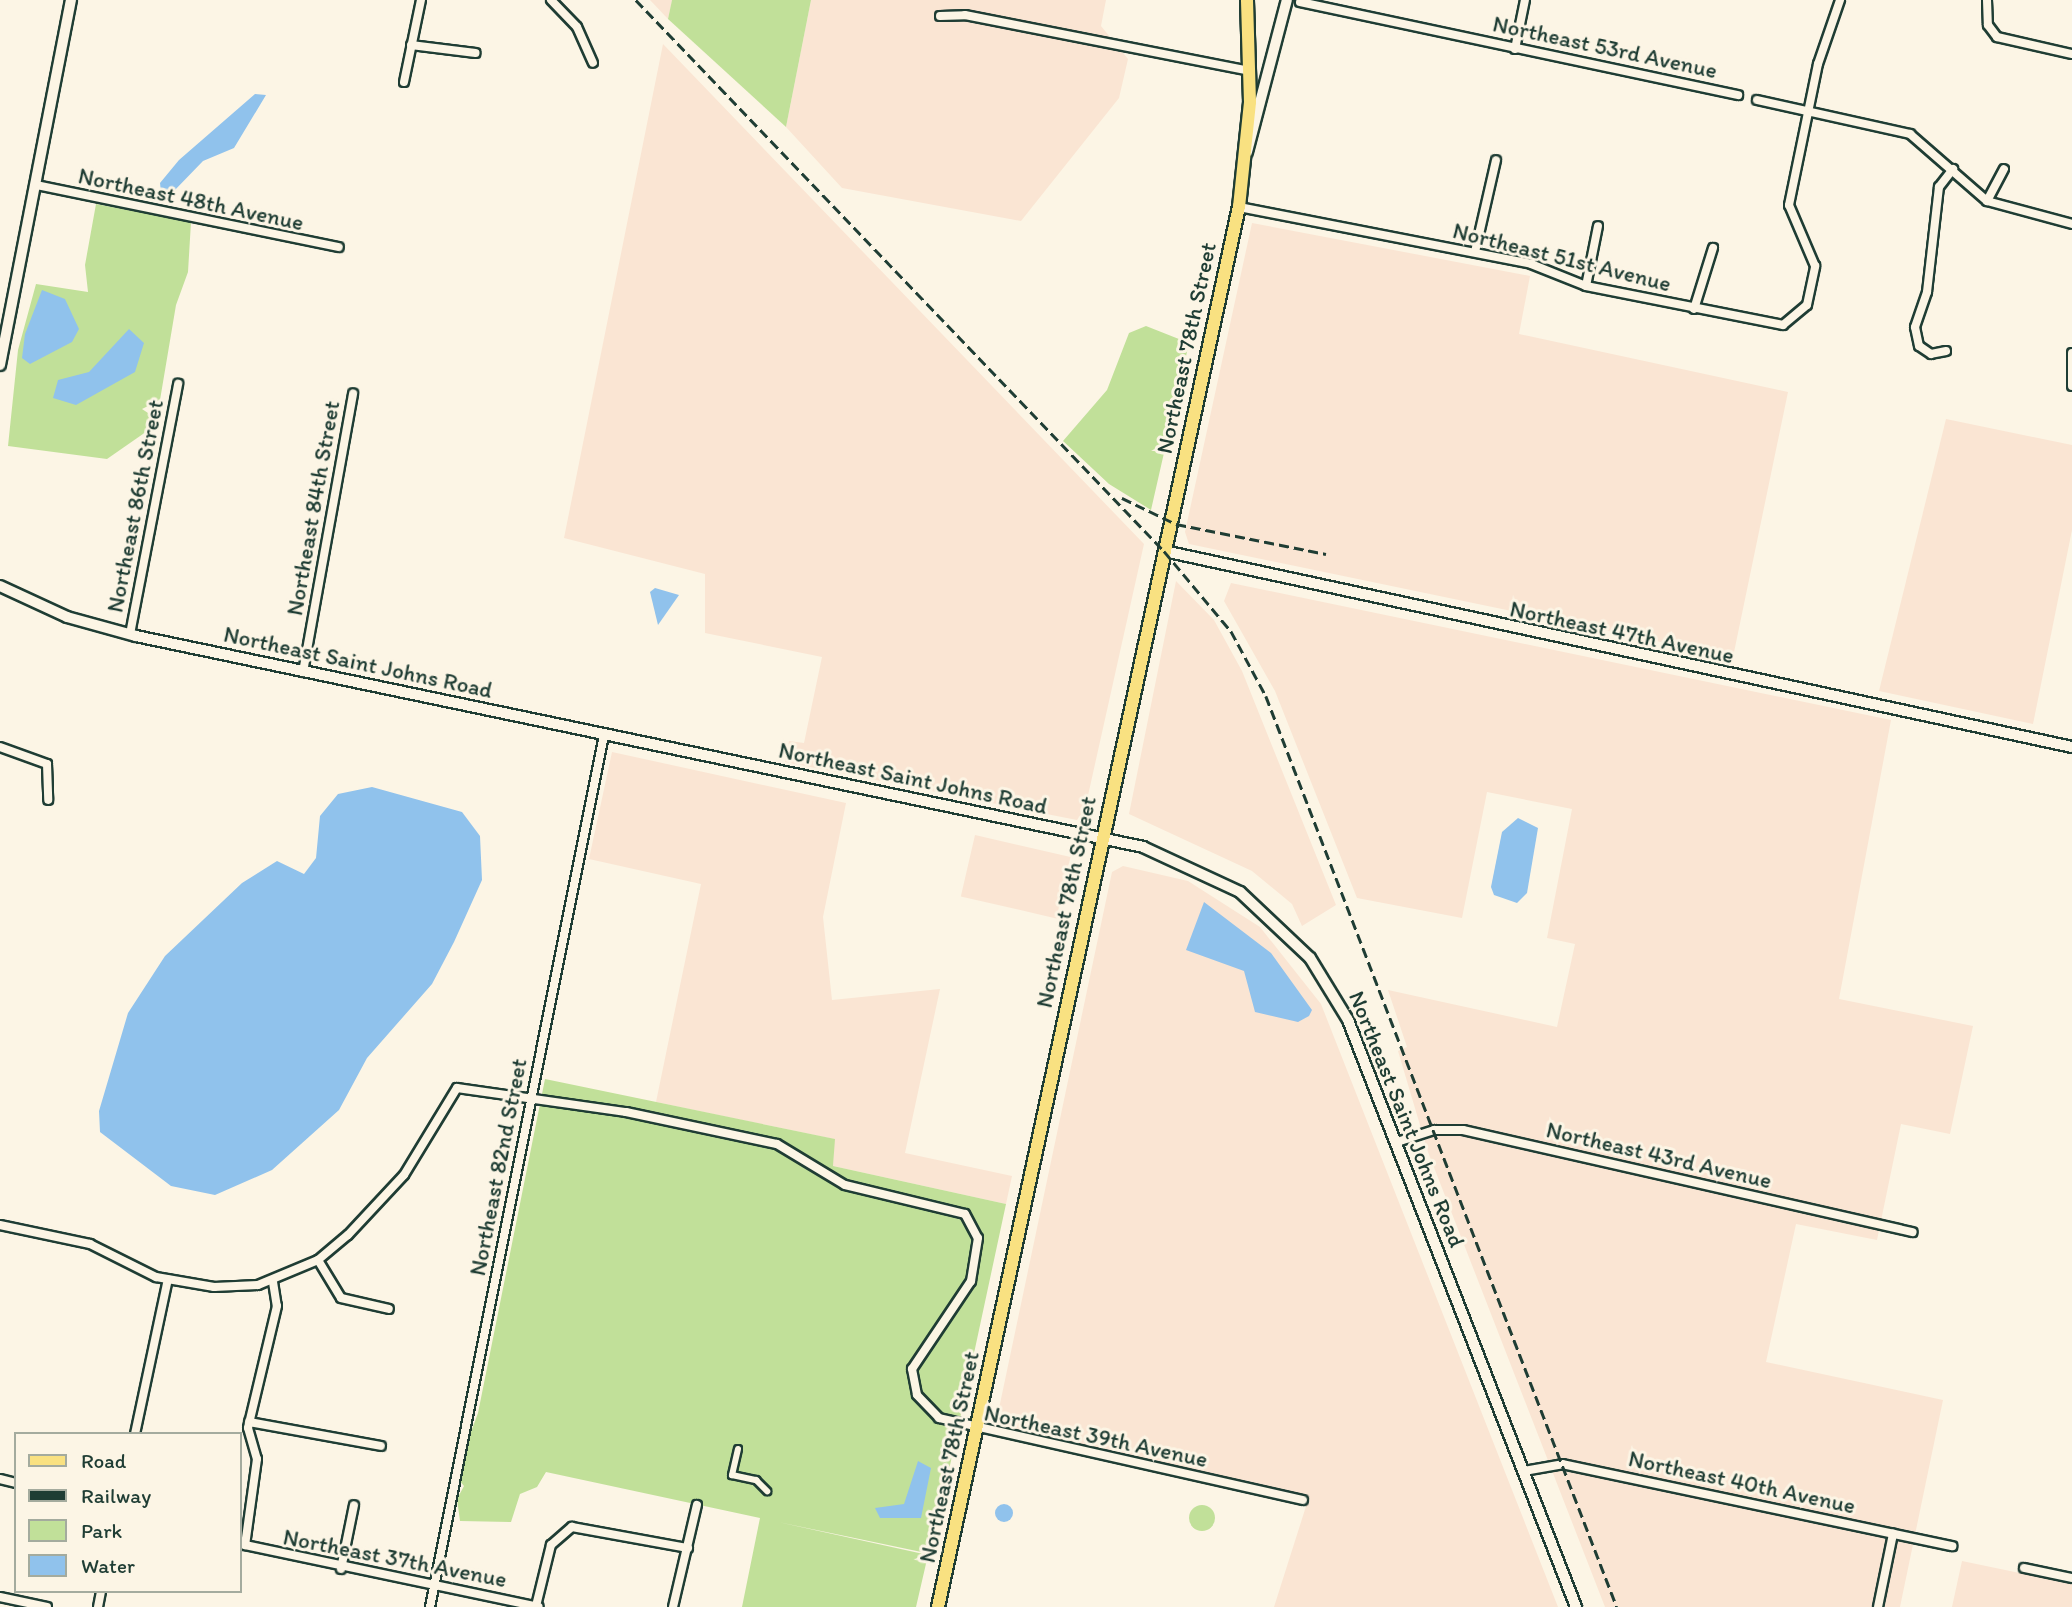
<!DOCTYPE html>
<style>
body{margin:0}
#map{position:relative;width:2072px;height:1607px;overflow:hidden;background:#fcf5e5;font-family:Itim,sans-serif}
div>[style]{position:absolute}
.built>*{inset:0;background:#fae5d3;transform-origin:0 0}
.green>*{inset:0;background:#c1e099}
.round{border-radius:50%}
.water>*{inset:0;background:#90c2ec}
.roads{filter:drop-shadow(2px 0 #1f3d34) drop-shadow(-2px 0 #1f3d34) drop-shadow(0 2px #1f3d34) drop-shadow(0 -2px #1f3d34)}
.pedestrian>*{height:6px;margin:-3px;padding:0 3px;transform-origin:3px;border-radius:3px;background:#fcf5e5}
.minor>*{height:8px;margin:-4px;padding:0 4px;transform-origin:4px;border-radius:4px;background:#fcf5e5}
.tertiary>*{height:10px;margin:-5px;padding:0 5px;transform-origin:5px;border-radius:5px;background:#fcf5e5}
.secondary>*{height:10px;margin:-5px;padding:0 5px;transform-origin:5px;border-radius:5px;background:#fcf5e5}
.primary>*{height:12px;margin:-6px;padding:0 6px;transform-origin:6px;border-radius:6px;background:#f9e181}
.rail>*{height:2.5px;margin-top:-1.25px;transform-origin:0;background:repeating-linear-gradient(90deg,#1f3d34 0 10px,transparent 0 15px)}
span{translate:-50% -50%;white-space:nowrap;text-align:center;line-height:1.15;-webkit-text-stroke:6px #fcf5e5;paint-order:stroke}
.street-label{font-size:23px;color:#1f3d34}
.legend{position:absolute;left:14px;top:1432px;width:228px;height:161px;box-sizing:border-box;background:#fcf5e5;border:2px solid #a4ab9e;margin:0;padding:9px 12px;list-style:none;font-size:21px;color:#1f3d34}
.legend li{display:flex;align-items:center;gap:14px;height:35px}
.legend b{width:35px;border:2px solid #a4ab9e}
</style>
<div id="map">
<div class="built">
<div style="clip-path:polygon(650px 0,672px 0,668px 19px)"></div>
<div style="clip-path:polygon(811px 0,1106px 0,1101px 26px,1128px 59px,1119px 98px,1021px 221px,842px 188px,786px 127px)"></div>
<div style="clip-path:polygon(663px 44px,1144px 544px,1085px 809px,1077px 820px,785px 762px,789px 741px,804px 743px,822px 657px,705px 633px,705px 574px,564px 538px)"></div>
<div style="clip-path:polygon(1252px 223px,1530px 276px,1519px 334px,1788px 392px,1733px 657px,1189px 544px,1185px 532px)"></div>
<div style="clip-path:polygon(1946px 419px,2072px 445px,2072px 530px,2033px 724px,1879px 691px)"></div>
<div style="clip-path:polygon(1176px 581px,1214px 620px,1242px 671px,1336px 905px,1302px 926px,1292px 904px,1252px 871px,1129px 814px)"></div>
<div style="clip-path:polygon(1231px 583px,1891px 720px,1839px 999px,1973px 1026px,1950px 1134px,1901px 1124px,1877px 1240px,1796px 1224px,1766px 1362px,1943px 1400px,1900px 1607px,1605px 1607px,1428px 1152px,1398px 1051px,1407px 1047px,1388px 990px,1557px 1027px,1575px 944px,1547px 938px,1572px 809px,1487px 792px,1462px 918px,1357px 898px,1275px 691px,1224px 601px)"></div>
<div style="clip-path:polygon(612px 752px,846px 803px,823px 917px,832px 1000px,940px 989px,905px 1153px,1012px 1176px,1006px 1204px,833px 1166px,834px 1139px,656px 1102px,701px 884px,589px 859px)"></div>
<div style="left:975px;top:835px;width:98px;height:63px;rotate:13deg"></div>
<div style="clip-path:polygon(1123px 866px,1188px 881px,1260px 927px,1321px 1004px,1558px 1607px,1274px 1607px,1308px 1500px,993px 1437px,1112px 872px)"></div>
<div style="clip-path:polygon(1962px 1561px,2072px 1584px,2072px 1607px,1952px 1607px)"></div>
</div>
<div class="green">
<div style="clip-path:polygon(672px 0,811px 0,786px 127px,668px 19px)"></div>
<div style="clip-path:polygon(96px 204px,191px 222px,188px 272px,176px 305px,160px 400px,142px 409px,154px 417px,153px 427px,107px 459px,8px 446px,18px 350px,36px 284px,88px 292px,85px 265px)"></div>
<div style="clip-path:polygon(1146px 326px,1189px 343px,1151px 510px,1109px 484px,1063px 441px,1107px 390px,1129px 333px)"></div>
<div style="clip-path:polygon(545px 1079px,835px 1139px,833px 1166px,1006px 1204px,931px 1554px,778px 1522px,928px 1555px,916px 1607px,742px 1607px,760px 1518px,546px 1472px,537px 1487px,520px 1494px,511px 1522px,460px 1521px,457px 1499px,464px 1486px,455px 1475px,478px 1413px)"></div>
<div class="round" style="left:1189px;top:1505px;width:26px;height:26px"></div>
</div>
<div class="water">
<div style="clip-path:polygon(255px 94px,266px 95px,234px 148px,203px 161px,173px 192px,161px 192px,160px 183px,179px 160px)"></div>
<div style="clip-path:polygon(42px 290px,65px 299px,79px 329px,72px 342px,30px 364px,22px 358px,25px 334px)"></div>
<div style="clip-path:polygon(129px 329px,144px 343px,135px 372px,76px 405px,53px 398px,58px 380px,89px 372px)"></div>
<div style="clip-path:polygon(655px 588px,679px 595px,658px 625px,650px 592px)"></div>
<div style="clip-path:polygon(372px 787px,462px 812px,480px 836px,482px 880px,454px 942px,432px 984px,367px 1058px,339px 1110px,272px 1170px,215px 1195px,171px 1186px,100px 1132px,99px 1111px,128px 1013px,165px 956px,242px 883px,277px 861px,304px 874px,316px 858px,320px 816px,338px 794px)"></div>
<div style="clip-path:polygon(1518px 818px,1538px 828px,1527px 893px,1517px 903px,1494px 895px,1491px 887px,1502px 832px)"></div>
<div style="clip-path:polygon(1204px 902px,1271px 953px,1312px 1010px,1309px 1016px,1298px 1022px,1255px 1012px,1244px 971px,1186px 950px)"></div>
<div style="clip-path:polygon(918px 1461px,931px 1468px,921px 1518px,880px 1518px,875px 1508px,904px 1504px)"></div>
<div class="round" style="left:995px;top:1504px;width:18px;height:18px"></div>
</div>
<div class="roads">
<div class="pedestrian">
<div style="left:738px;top:1449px;width:27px;rotate:103deg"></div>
<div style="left:732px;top:1475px;width:25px;rotate:12deg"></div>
<div style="left:756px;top:1480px;width:16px;rotate:45deg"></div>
</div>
<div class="minor">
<div style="left:551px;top:0;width:37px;rotate:46deg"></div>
<div style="left:577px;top:27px;width:39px;rotate:66deg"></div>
<div style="left:1987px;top:0;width:25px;rotate:88deg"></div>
<div style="left:1988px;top:25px;width:15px;rotate:53deg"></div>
<div style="left:1997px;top:37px;width:77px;rotate:12.8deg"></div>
<div style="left:1300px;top:2px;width:448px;rotate:12deg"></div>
<div style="left:940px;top:16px;width:25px;rotate:-2deg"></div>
<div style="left:965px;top:15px;width:290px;rotate:11.1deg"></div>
<div style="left:411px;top:45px;width:65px;rotate:7deg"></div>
<div style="left:1515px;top:49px;width:50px;rotate:-78.5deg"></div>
<div style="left:404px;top:82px;width:84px;rotate:-78.3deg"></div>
<div style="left:1757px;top:100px;width:157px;rotate:12.5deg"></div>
<div style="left:1910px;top:134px;width:102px;rotate:41deg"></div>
<div style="left:1987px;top:201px;width:88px;rotate:15.1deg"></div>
<div style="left:36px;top:185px;width:309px;rotate:11.6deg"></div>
<div style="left:1987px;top:201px;width:36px;rotate:-62deg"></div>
<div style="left:1239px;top:207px;width:298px;rotate:11deg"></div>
<div style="left:1531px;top:264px;width:59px;rotate:21.8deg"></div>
<div style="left:1586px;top:286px;width:201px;rotate:11.2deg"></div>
<div style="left:1783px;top:325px;width:31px;rotate:-40deg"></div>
<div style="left:1807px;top:305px;width:40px;rotate:-78deg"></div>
<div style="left:1815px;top:266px;width:66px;rotate:-113.1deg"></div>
<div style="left:1789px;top:205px;width:144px;rotate:-78.4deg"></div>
<div style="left:1818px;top:64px;width:68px;rotate:-71deg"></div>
<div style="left:1475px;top:252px;width:94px;rotate:-77.1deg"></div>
<div style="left:1586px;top:286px;width:61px;rotate:-78.7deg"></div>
<div style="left:1694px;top:309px;width:64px;rotate:-72.7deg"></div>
<div style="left:1946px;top:351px;width:15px;rotate:169deg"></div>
<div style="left:1931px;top:354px;width:14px;rotate:-146deg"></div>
<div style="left:1919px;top:346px;width:19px;rotate:-102deg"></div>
<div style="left:1915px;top:327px;width:37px;rotate:-71deg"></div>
<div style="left:1927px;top:292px;width:106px;rotate:-83.5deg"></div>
<div style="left:1939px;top:187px;width:23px;rotate:-52deg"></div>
<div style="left:2072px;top:353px;width:33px;rotate:90deg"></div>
<div style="left:130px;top:634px;width:255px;rotate:-79.1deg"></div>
<div style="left:303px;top:672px;width:283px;rotate:-79.8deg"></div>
<div style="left:0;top:747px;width:50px;rotate:19.9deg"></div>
<div style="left:47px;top:764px;width:36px;rotate:88deg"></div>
<div style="left:1397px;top:1142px;width:39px;rotate:-18deg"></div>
<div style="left:1434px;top:1130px;width:29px"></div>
<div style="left:1463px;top:1130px;width:461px;rotate:12.8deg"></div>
<div style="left:0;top:1225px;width:92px;rotate:11.9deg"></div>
<div style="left:90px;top:1244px;width:74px;rotate:26.6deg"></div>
<div style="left:156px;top:1277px;width:59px;rotate:9.8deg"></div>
<div style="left:214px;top:1287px;width:44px;rotate:-2.6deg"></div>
<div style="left:258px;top:1285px;width:65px;rotate:-22.6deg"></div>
<div style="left:318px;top:1260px;width:39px;rotate:-40deg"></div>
<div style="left:348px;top:1235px;width:82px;rotate:-47deg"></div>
<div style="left:404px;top:1175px;width:102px;rotate:-58.7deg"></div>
<div style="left:457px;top:1088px;width:171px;rotate:8.1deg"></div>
<div style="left:626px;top:1112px;width:154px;rotate:12deg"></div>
<div style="left:777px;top:1144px;width:79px;rotate:31.1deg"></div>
<div style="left:845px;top:1185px;width:123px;rotate:13.6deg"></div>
<div style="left:965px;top:1214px;width:27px;rotate:62deg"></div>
<div style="left:978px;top:1238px;width:44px;rotate:99.2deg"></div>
<div style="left:971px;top:1281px;width:106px;rotate:123.8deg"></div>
<div style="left:912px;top:1369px;width:26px;rotate:79deg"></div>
<div style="left:917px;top:1395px;width:32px;rotate:46deg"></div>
<div style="left:939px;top:1418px;width:373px;rotate:12.7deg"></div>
<div style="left:318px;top:1260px;width:44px;rotate:58.8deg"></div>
<div style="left:341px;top:1298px;width:49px;rotate:12.9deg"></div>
<div style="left:273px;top:1282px;width:24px;rotate:81deg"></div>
<div style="left:277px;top:1306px;width:125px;rotate:103.4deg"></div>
<div style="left:248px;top:1428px;width:32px;rotate:74deg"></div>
<div style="left:257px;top:1459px;width:87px;rotate:97.9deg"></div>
<div style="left:245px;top:1545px;width:300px;rotate:11.9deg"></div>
<div style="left:249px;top:1422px;width:134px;rotate:10.3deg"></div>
<div style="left:135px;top:1434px;width:158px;rotate:-78deg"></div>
<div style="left:1524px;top:1471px;width:39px;rotate:-10deg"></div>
<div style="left:1562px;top:1464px;width:399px;rotate:11.9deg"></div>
<div style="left:0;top:1479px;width:16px;rotate:14deg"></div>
<div style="left:2024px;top:1568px;width:49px;rotate:11.8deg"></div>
<div style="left:341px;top:1569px;width:65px;rotate:-78.5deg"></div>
<div style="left:0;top:1597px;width:48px;rotate:12deg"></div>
<div style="left:536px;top:1606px;width:63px;rotate:-76.2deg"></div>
<div style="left:551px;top:1545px;width:28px;rotate:-41deg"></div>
<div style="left:572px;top:1527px;width:118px;rotate:10.3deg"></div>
<div style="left:98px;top:1607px;width:16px;rotate:-79deg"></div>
<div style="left:430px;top:1607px;width:889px;rotate:-78.72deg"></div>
<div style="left:673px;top:1607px;width:105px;rotate:-76.8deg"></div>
<div style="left:1878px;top:1607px;width:75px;rotate:-78.4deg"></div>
</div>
<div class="tertiary">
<div style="left:1247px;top:152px;width:157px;rotate:-75.3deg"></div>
<div style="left:1164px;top:551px;width:929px;rotate:12.18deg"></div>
</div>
<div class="secondary">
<div style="left:0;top:365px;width:372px;rotate:-79deg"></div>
<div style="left:0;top:586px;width:74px;rotate:24.8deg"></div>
<div style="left:67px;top:617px;width:72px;rotate:15.4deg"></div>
<div style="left:136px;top:636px;width:1029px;rotate:11.83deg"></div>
<div style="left:1143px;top:847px;width:107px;rotate:24.9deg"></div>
<div style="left:1240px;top:892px;width:96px;rotate:43.3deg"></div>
<div style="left:1310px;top:958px;width:73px;rotate:58.5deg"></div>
<div style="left:1348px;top:1020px;width:630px;rotate:68.77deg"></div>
</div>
<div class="primary">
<div style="left:938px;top:1607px;width:1432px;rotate:-77.87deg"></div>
<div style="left:1239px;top:207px;width:106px;rotate:-84deg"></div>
<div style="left:1250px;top:102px;width:102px;rotate:-91.7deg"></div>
</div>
</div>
<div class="rail">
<div style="left:636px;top:0;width:763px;rotate:46.22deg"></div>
<div style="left:1164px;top:551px;width:104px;rotate:50.1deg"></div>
<div style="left:1231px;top:631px;width:74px;rotate:61.7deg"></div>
<div style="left:1266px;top:696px;width:976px;rotate:68.93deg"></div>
<div style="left:1122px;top:498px;width:60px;rotate:25.7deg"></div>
<div style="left:1176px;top:524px;width:153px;rotate:11.3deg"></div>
</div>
<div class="street-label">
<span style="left:1605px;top:47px;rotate:12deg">Northeast 53rd Avenue</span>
<span style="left:191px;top:199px;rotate:12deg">Northeast 48th Avenue</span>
<span style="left:1562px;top:257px;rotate:14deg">Northeast 51st Avenue</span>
<span style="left:1186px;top:348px;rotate:-78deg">Northeast 78th Street</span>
<span style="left:135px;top:506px;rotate:-79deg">Northeast 86th Street</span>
<span style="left:313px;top:508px;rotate:-80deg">Northeast 84th Street</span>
<span style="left:1622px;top:632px;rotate:12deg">Northeast 47th Avenue</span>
<span style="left:358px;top:662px;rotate:12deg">Northeast Saint Johns Road</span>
<span style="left:913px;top:778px;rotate:12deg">Northeast Saint Johns Road</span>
<span style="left:1066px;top:902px;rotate:-78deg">Northeast 78th Street</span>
<span style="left:1407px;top:1119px;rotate:68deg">Northeast Saint Johns Road</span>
<span style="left:1659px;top:1155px;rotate:13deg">Northeast 43rd Avenue</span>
<span style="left:498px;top:1167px;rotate:-79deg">Northeast 82nd Street</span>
<span style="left:1096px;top:1436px;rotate:12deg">Northeast 39th Avenue</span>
<span style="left:949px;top:1457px;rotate:-78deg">Northeast 78th Street</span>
<span style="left:1742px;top:1482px;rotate:12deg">Northeast 40th Avenue</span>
<span style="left:395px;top:1558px;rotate:11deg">Northeast 37th Avenue</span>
</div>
<ul class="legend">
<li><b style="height:9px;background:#f9e181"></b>Road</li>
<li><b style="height:9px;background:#1f3d34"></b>Railway</li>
<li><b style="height:19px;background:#c1e099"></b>Park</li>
<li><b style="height:19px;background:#90c2ec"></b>Water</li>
</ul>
</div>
